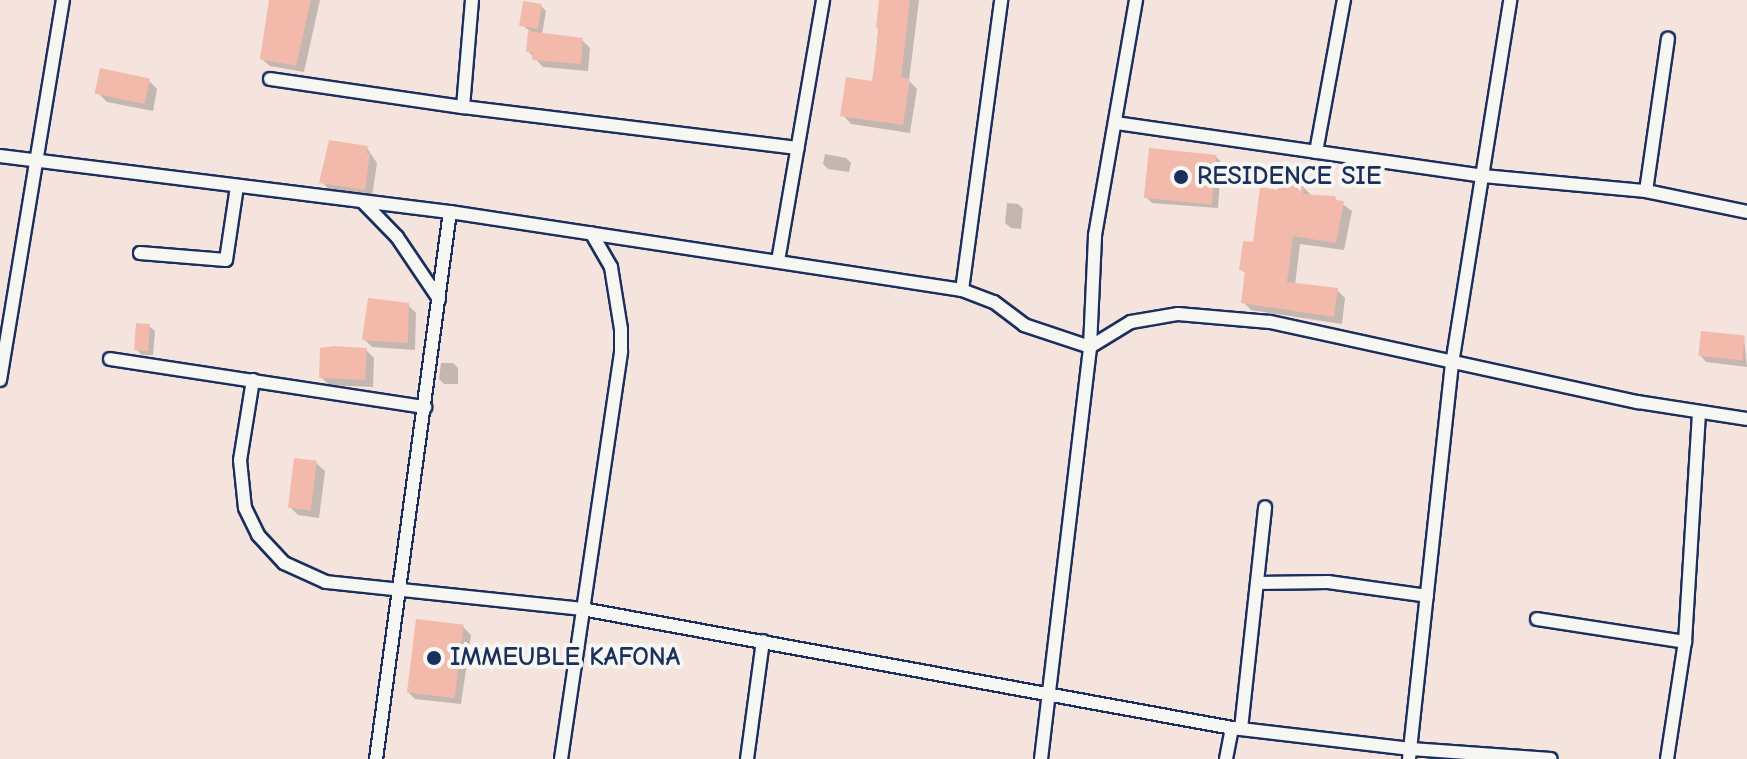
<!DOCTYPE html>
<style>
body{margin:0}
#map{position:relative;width:1747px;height:759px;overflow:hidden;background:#f5e4dd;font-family:"Comic Neue",sans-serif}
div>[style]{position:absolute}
.shadow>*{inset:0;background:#0003}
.building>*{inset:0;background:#f3baab;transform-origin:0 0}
.roads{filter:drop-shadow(2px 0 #1b2f5e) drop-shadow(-2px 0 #1b2f5e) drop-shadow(0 2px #1b2f5e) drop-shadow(0 -2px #1b2f5e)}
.minor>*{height:12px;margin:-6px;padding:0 6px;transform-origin:6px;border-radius:6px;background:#f6f6f2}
.dots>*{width:22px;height:22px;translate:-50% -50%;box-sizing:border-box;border:4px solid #f6f6f2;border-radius:50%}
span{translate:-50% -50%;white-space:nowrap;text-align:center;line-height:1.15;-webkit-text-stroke:8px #f6f6f2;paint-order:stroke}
.poi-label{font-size:26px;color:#1b2f5e;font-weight:700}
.left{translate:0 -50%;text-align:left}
</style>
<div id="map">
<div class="shadow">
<div style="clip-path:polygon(271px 0,320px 0,304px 72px,270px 66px,262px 59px)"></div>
<div style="clip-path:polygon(881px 0,919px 0,909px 81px,917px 89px,910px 133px,851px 124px,843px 115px,873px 83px)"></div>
<div style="clip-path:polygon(541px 6px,546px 11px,542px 35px,582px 40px,590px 48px,588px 71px,543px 67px,528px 51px,530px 31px,522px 25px)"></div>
<div style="clip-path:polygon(149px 81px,157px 89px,153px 111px,107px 102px,99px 94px)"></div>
<div style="clip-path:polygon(367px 148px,377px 163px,372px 197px,330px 190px,322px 182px)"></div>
<div style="clip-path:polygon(825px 154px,846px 158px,851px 163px,849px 172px,828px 169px,823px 164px)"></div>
<div style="clip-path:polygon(1216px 157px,1221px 162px,1218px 208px,1152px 203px,1147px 198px)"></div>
<div style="clip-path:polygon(1303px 187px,1311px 195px,1334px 198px,1352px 211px,1344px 250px,1300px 244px,1295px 285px,1337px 290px,1345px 298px,1342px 324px,1251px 310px,1243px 302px,1246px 274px,1242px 270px,1279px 192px)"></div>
<div style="clip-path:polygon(1007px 203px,1018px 204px,1023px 209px,1021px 229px,1011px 228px,1005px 223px)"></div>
<div style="clip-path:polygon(408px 305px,416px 313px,415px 350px,372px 347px,364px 339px)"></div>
<div style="clip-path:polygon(149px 326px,155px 331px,153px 355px,142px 355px,137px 350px)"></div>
<div style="clip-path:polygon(1744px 338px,1747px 367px,1706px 362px,1700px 355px)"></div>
<div style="clip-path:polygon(366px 350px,374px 358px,373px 387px,329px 385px,321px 377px)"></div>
<div style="clip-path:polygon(441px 363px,453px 363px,458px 368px,458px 384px,444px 384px,439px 379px)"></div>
<div style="clip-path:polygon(316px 463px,325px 471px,319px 518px,298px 515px,290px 507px)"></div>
<div style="clip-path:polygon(463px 627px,471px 635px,461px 704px,415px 699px,407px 691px)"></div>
</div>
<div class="building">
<div style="clip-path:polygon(269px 0,311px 0,296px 66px,260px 59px)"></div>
<div style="clip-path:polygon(879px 0,910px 0,901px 77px,910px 79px,903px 125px,840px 116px,846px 77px,872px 81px,879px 29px,876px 28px)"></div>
<div style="left:523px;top:1px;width:19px;height:25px;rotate:9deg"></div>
<div style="clip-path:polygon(528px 31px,583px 38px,581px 64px,532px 60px,533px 53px,526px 52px)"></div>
<div style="left:100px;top:68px;width:51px;height:26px;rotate:12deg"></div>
<div style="clip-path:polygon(329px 140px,368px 146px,366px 153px,370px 153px,365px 190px,319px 183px)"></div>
<div style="left:1149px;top:148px;width:68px;height:50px;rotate:6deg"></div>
<div style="clip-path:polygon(1278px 182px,1304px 185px,1303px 194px,1335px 196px,1336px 200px,1344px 201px,1336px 243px,1293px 236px,1287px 282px,1338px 288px,1334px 317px,1241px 303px,1245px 271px,1239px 270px,1243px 241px,1253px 242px,1260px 187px,1278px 190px)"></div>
<div style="clip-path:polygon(368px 298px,409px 303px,408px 343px,362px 340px)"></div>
<div style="left:136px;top:323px;width:14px;height:27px;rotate:4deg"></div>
<div style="left:1701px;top:331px;width:44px;height:25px;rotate:6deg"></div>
<div style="clip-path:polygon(334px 346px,367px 348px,365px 380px,319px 378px,320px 348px)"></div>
<div style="left:294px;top:458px;width:23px;height:50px;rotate:7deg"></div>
<div style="left:416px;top:619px;width:48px;height:74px;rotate:7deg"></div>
</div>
<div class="roads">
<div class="minor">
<div style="left:270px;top:79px;width:195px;rotate:8.3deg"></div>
<div style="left:463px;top:107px;width:337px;rotate:7deg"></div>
<div style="left:463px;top:107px;width:107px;rotate:-85.2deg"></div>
<div style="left:1116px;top:123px;width:371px;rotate:8.2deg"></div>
<div style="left:1483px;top:176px;width:164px;rotate:5.3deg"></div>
<div style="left:1646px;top:191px;width:103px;rotate:11.7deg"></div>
<div style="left:1316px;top:152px;width:155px;rotate:-79.6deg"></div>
<div style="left:0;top:156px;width:453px;rotate:7.1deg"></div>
<div style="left:450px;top:212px;width:518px;rotate:8.66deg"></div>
<div style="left:962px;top:290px;width:34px;rotate:21deg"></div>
<div style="left:994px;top:302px;width:38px;rotate:37deg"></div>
<div style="left:1024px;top:325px;width:70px;rotate:18.4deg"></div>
<div style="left:1090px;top:347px;width:48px;rotate:-31.4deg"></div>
<div style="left:1131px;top:322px;width:48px;rotate:-9.7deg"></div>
<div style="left:1178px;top:314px;width:92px;rotate:5deg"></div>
<div style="left:1270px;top:322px;width:377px;rotate:12.3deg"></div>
<div style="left:1638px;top:402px;width:110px;rotate:8.9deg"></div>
<div style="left:1646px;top:191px;width:154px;rotate:-81.8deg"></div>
<div style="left:363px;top:202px;width:49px;rotate:45.8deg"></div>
<div style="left:397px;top:237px;width:75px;rotate:55.9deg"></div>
<div style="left:140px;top:253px;width:86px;rotate:4.7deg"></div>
<div style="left:226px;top:260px;width:75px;rotate:-81.5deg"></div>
<div style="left:778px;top:261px;width:265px;rotate:-80.2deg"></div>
<div style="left:962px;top:290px;width:293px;rotate:-82.3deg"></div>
<div style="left:110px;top:359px;width:319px;rotate:8.7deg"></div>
<div style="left:0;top:380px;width:385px;rotate:-80.6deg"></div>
<div style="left:253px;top:380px;width:81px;rotate:99.2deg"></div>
<div style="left:240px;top:460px;width:48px;rotate:84.1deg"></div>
<div style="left:245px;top:508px;width:30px;rotate:64deg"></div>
<div style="left:258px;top:535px;width:38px;rotate:47deg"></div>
<div style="left:284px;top:563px;width:46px;rotate:24.3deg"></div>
<div style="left:326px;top:582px;width:257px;rotate:6deg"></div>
<div style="left:582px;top:609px;width:661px;rotate:10.37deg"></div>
<div style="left:1232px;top:728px;width:32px;rotate:101deg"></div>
<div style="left:1257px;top:583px;width:71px;rotate:-0.8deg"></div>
<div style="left:1328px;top:582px;width:100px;rotate:8deg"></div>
<div style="left:1537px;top:619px;width:150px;rotate:8.8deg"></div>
<div style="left:1232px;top:728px;width:180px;rotate:6.7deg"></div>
<div style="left:1411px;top:749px;width:140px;rotate:4.1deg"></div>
<div style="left:1241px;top:729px;width:223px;rotate:-83.8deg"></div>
<div style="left:376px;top:759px;width:552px;rotate:-82.3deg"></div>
<div style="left:561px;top:759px;width:412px;rotate:-81.6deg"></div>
<div style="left:621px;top:351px;width:22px;rotate:-90deg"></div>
<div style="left:621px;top:329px;width:63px;rotate:-99.2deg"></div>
<div style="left:611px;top:267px;width:39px;rotate:-120deg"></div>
<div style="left:747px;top:759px;width:119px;rotate:-82.3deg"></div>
<div style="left:1041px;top:759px;width:415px;rotate:-83.2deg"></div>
<div style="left:1090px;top:347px;width:112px;rotate:-87.4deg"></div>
<div style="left:1095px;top:235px;width:239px;rotate:-80.1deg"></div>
<div style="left:1409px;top:759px;width:397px;rotate:-83.8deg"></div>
<div style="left:1452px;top:364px;width:369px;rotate:-80.9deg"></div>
<div style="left:1667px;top:759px;width:118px;rotate:-81.3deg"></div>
<div style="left:1685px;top:642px;width:228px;rotate:-86.5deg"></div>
</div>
</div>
<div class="dots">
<div style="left:1181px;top:177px;background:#1b2f5e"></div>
<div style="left:434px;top:658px;background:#1b2f5e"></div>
</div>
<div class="poi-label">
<span class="left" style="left:1197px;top:177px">RESIDENCE SIE</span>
<span class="left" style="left:450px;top:658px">IMMEUBLE KAFONA</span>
</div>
</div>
